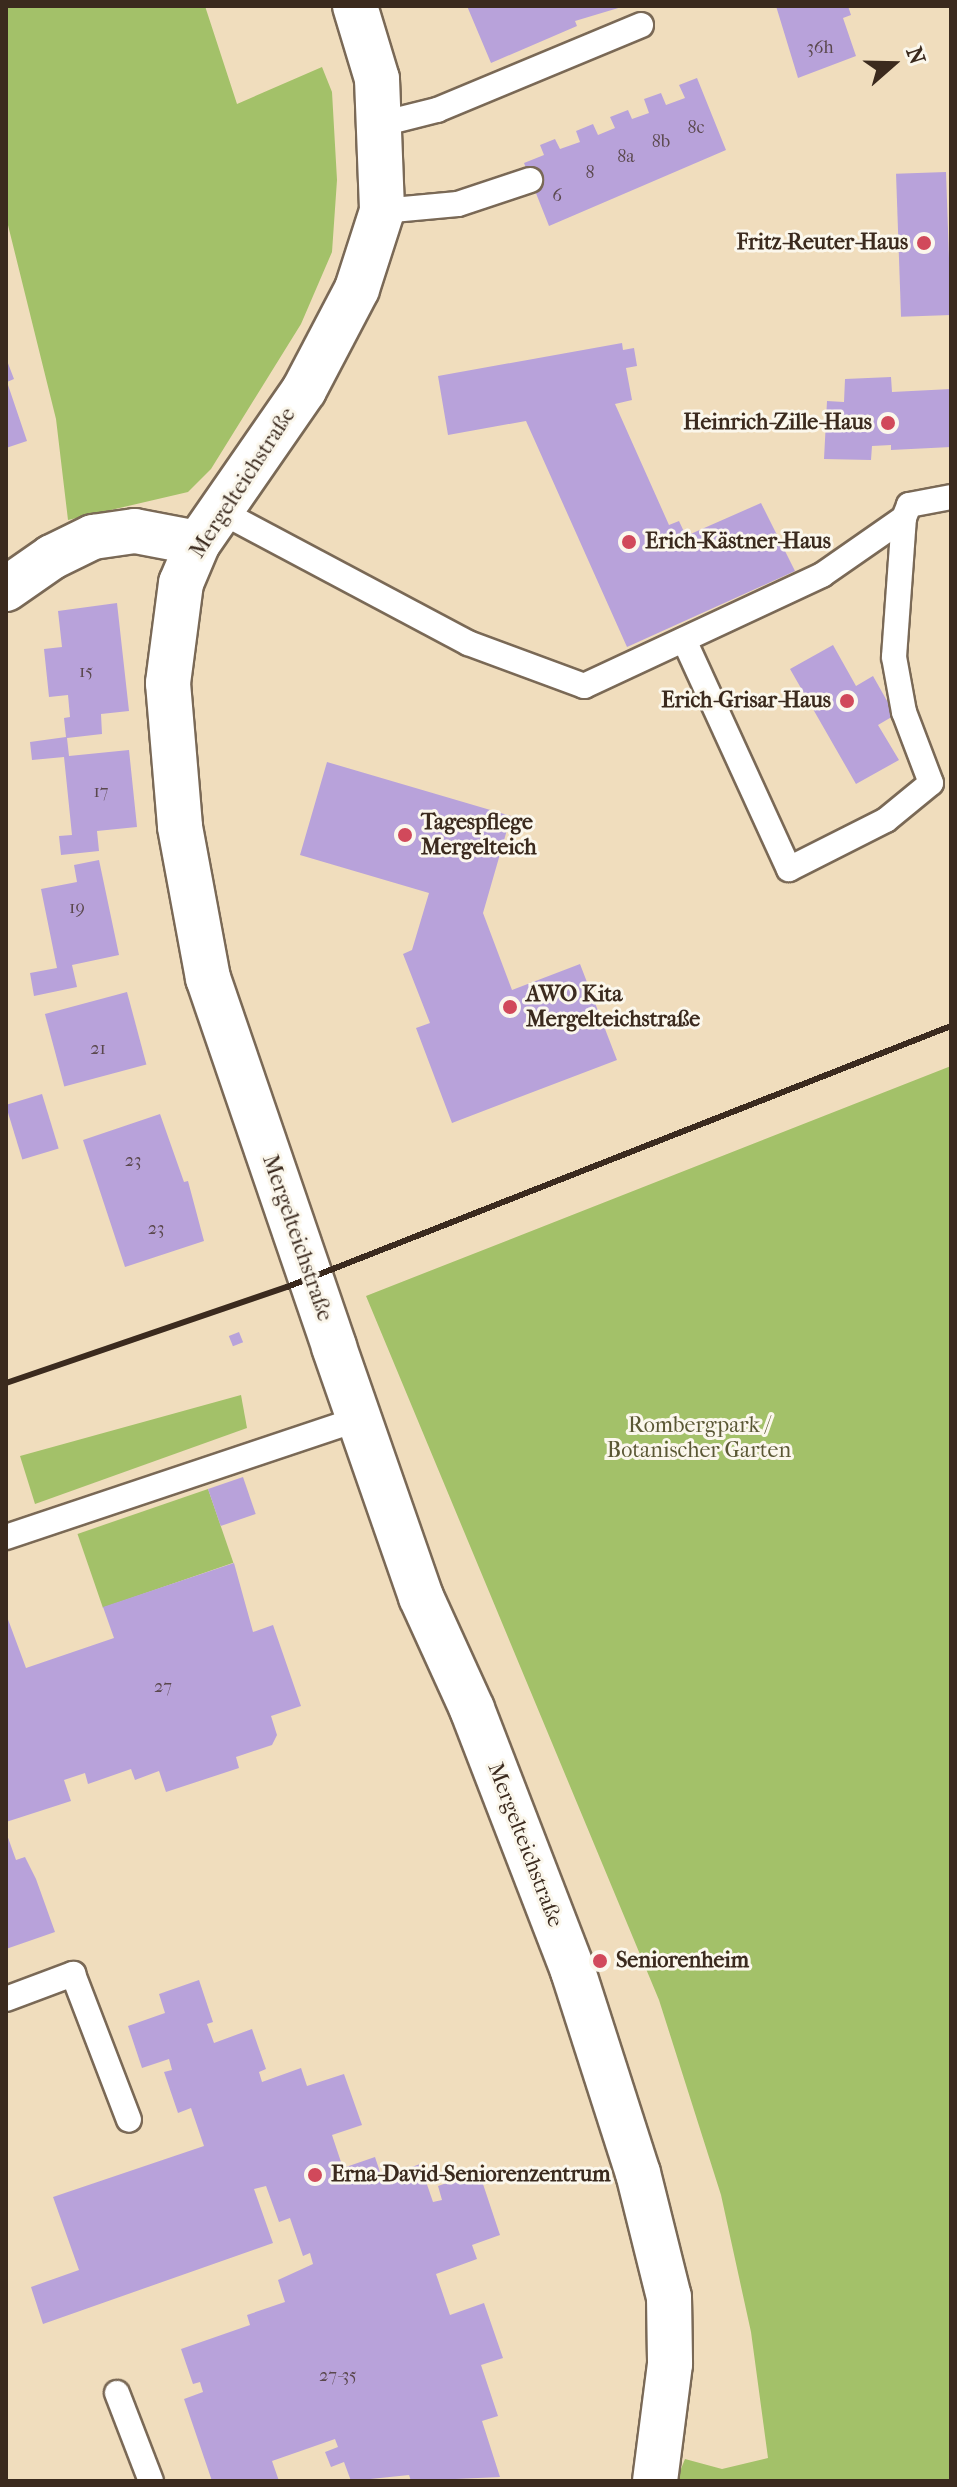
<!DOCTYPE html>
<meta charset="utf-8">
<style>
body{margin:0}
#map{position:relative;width:957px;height:2487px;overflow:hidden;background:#f0ddbd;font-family:"IM FELL French Canon",serif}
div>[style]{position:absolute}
.green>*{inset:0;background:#a3c169;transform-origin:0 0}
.building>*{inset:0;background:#b8a2da;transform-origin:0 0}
.roads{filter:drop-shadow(2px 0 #7a6956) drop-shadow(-2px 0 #7a6956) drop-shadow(0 2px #7a6956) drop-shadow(0 -2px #7a6956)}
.service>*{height:24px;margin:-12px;padding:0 12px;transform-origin:12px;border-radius:12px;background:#fff}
.minor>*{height:44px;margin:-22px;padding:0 22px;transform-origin:22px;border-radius:22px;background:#fff}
.rail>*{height:6px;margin:-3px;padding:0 3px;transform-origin:3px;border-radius:3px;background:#3b2a1e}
.dots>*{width:22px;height:22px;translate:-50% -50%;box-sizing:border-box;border:4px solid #fbf7ec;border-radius:50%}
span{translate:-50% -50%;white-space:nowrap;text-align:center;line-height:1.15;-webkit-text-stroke:6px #fbf7ec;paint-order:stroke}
.number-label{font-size:18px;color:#5a484d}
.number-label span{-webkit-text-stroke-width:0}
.poi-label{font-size:22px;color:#3b2a1e;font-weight:700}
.right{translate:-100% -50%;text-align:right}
.left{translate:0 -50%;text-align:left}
.street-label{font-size:22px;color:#3b2a1e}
.park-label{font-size:22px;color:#5a5734}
.frame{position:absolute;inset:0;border:8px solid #3b2a1e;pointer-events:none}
.north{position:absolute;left:853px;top:24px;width:80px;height:80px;-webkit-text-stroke:6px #fbf7ec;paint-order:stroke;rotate:70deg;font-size:22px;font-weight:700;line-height:32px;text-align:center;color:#3b2a1e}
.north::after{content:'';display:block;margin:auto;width:28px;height:36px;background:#3b2a1e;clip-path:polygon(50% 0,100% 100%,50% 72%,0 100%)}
</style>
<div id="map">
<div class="green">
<div style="clip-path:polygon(6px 6px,205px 6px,237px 104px,322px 67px,332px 92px,337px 180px,332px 252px,301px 324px,211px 469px,188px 492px,68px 520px,56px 419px,6px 217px)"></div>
<div style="clip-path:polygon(951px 1066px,951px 2481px,676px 2481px,685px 2459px,722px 2469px,768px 2458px,751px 2332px,721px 2195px,659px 2000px,366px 1296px)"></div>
<div style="clip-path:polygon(241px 1395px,247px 1428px,35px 1504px,20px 1456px)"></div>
<div style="left:208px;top:1489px;width:78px;height:138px;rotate:71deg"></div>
</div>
<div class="building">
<div style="clip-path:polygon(467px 6px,625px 6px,575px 21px,577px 26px,491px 63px)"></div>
<div style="clip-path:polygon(776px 6px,848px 6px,851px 15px,843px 18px,856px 56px,798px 78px)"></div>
<div style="clip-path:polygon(697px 78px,726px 150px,549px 226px,524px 163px,544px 155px,540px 145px,555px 139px,560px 149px,580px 142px,576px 131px,593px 124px,598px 135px,615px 128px,610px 117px,628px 110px,632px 119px,649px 113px,644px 99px,661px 93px,666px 105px,685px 98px,679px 85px)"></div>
<div style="left:946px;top:172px;width:143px;height:50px;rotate:88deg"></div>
<div style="clip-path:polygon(622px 343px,623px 350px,634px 348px,637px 366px,626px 368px,632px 400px,615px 404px,669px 525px,679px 521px,686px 536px,761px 503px,795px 571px,627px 647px,526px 421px,448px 435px,438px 376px)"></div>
<div style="clip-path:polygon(6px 358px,14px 379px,7px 382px,27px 441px,6px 448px)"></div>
<div style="clip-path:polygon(891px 377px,892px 392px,951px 389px,951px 447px,891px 450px,891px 445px,872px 446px,871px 460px,824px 459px,827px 401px,844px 402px,845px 379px)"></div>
<div style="clip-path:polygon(117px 603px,129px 711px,101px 714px,102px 734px,67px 738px,69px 756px,129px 750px,137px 827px,97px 831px,99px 851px,61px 855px,59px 836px,72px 835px,64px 757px,32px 760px,30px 742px,66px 737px,64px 718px,70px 717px,68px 695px,49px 697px,44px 649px,62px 647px,58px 611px)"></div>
<div style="clip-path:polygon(833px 645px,856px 686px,873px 676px,895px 715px,878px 725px,899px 760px,856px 784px,790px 669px)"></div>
<div style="clip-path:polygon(327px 762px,511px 816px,483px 913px,512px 990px,580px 964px,617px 1060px,452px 1123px,416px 1028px,430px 1023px,403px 954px,412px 950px,429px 893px,300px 855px)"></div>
<div style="clip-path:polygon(99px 860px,119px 955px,72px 965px,77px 987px,34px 996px,30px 973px,57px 968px,41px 889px,77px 882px,74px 865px)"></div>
<div style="left:127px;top:992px;width:75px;height:85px;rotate:75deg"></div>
<div style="left:42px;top:1094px;width:57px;height:38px;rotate:73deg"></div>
<div style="clip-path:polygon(160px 1114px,184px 1182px,188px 1181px,204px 1241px,125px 1267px,83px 1140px)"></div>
<div style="left:239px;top:1332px;width:11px;height:11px;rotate:68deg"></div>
<div style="left:243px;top:1477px;width:39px;height:37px;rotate:71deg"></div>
<div style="clip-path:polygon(234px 1563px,253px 1632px,273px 1625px,301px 1706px,271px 1716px,277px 1735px,272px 1745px,236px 1757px,239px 1768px,166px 1792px,159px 1771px,135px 1780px,131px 1769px,88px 1784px,85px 1773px,64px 1780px,71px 1801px,6px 1822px,6px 1614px,26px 1668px,114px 1638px,103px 1607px)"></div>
<div style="clip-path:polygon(6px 1832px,16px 1860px,25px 1857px,36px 1879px,55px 1932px,6px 1949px)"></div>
<div style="clip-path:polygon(199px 1980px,213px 2022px,207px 2024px,214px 2043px,252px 2029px,266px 2069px,259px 2072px,262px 2082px,301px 2068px,307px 2086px,344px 2074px,362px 2125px,332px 2135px,343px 2168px,375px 2157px,382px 2178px,420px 2164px,433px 2202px,442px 2200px,438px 2186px,479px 2172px,500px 2235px,472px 2245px,477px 2259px,436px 2274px,450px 2315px,484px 2303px,503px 2358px,481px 2365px,498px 2416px,482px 2421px,500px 2477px,411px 2481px,409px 2475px,351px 2481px,344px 2462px,331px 2467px,325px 2452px,338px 2447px,335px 2439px,272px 2461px,279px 2481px,212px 2481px,184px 2399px,203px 2392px,200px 2382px,193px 2384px,181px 2349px,250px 2325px,247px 2315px,285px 2302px,278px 2280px,313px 2264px,310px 2253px,303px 2256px,290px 2218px,279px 2222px,266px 2186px,254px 2189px,273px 2243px,43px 2324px,31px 2287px,79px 2270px,53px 2197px,204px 2146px,191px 2108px,178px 2113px,164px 2072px,172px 2070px,169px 2059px,142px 2068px,128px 2026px,165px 2013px,159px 1994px)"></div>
</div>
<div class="roads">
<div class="service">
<div style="left:381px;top:124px;width:58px;rotate:-14deg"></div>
<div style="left:437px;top:110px;width:221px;rotate:-22.6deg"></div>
<div style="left:382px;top:211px;width:76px;rotate:-5.3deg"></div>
<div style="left:458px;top:204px;width:76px;rotate:-18.4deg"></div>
<div style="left:220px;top:511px;width:281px;rotate:28deg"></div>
<div style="left:468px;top:643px;width:124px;rotate:20.3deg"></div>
<div style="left:584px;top:686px;width:263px;rotate:-25deg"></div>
<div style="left:822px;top:575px;width:100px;rotate:-34.8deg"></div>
<div style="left:904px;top:518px;width:14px;rotate:-69deg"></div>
<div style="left:909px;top:505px;width:43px;rotate:-10.8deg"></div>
<div style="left:684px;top:640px;width:252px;rotate:65.4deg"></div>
<div style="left:789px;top:869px;width:109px;rotate:-26.8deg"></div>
<div style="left:886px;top:820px;width:58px;rotate:-39.4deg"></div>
<div style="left:931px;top:783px;width:76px;rotate:-110.8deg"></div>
<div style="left:904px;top:712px;width:56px;rotate:-100.3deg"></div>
<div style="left:894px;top:657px;width:139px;rotate:-85.9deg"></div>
<div style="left:6px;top:1537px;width:372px;rotate:-18.5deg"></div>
<div style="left:6px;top:1999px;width:72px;rotate:-20.5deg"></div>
<div style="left:73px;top:1974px;width:156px;rotate:69deg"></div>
<div style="left:117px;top:2393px;width:94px;rotate:68.9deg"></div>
</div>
<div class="minor">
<div style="left:355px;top:6px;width:76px;rotate:73.2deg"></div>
<div style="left:377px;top:79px;width:132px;rotate:87.8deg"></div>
<div style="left:382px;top:211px;width:82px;rotate:107.8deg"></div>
<div style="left:357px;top:289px;width:114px;rotate:117.7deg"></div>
<div style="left:304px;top:390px;width:186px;rotate:124.7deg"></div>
<div style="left:198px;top:543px;width:43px;rotate:113deg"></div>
<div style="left:181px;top:583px;width:101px;rotate:97.4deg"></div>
<div style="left:168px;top:683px;width:144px;rotate:85.2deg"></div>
<div style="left:180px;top:827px;width:154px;rotate:79.5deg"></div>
<div style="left:208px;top:978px;width:390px;rotate:71.1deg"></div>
<div style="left:334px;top:1347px;width:265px;rotate:70.8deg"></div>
<div style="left:421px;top:1597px;width:123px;rotate:65.5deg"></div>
<div style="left:472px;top:1709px;width:281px;rotate:68.9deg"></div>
<div style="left:573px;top:1971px;width:212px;rotate:72.2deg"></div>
<div style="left:638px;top:2173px;width:128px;rotate:76deg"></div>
<div style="left:669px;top:2297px;width:67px;rotate:89.1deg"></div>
<div style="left:670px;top:2364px;width:118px;rotate:97.3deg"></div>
<div style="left:6px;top:589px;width:56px;rotate:-34.8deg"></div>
<div style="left:52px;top:557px;width:46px;rotate:-26deg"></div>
<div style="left:93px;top:537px;width:42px;rotate:-8.1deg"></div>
<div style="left:135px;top:531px;width:64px;rotate:10.8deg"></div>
</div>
</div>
<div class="rail">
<div style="left:6px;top:1383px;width:297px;rotate:-18.9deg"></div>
<div style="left:287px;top:1287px;width:713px;rotate:-21.46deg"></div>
</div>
<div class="dots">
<div style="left:924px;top:243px;background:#d1495b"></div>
<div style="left:888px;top:423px;background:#d1495b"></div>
<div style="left:629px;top:542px;background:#d1495b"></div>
<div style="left:847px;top:701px;background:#d1495b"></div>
<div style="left:405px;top:835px;background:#d1495b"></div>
<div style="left:510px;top:1007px;background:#d1495b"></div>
<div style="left:600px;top:1961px;background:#d1495b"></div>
<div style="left:315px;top:2175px;background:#d1495b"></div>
</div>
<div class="number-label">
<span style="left:820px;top:48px">36h</span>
<span style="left:696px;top:128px">8c</span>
<span style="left:661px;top:142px">8b</span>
<span style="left:626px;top:157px">8a</span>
<span style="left:590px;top:173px">8</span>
<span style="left:557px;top:196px">6</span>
<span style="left:86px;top:672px">15</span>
<span style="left:101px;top:792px">17</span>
<span style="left:77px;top:908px">19</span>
<span style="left:98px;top:1049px">21</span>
<span style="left:133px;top:1161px">23</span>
<span style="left:156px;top:1229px">23</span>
<span style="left:163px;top:1687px">27</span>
<span style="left:338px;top:2376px">27-35</span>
</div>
<div class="poi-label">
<span class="right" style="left:908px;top:243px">Fritz-Reuter-Haus</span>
<span class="right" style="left:872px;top:423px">Heinrich-Zille-Haus</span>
<span class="left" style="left:645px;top:542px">Erich-Kästner-Haus</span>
<span class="right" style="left:831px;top:701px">Erich-Grisar-Haus</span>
<span class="left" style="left:421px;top:835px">Tagespflege<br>Mergelteich</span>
<span class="left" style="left:526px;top:1007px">AWO Kita<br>Mergelteichstraße</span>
<span class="left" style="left:616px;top:1961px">Seniorenheim</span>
<span class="left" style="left:331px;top:2175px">Erna-David-Seniorenzentrum</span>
</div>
<div class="street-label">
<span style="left:243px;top:483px;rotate:-57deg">Mergelteichstraße</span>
<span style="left:297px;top:1238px;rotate:71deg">Mergelteichstraße</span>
<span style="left:525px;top:1845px;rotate:69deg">Mergelteichstraße</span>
</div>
<div class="park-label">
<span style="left:699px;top:1438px">Rombergpark /<br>Botanischer Garten</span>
</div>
<div class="frame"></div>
<div class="north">N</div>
</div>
